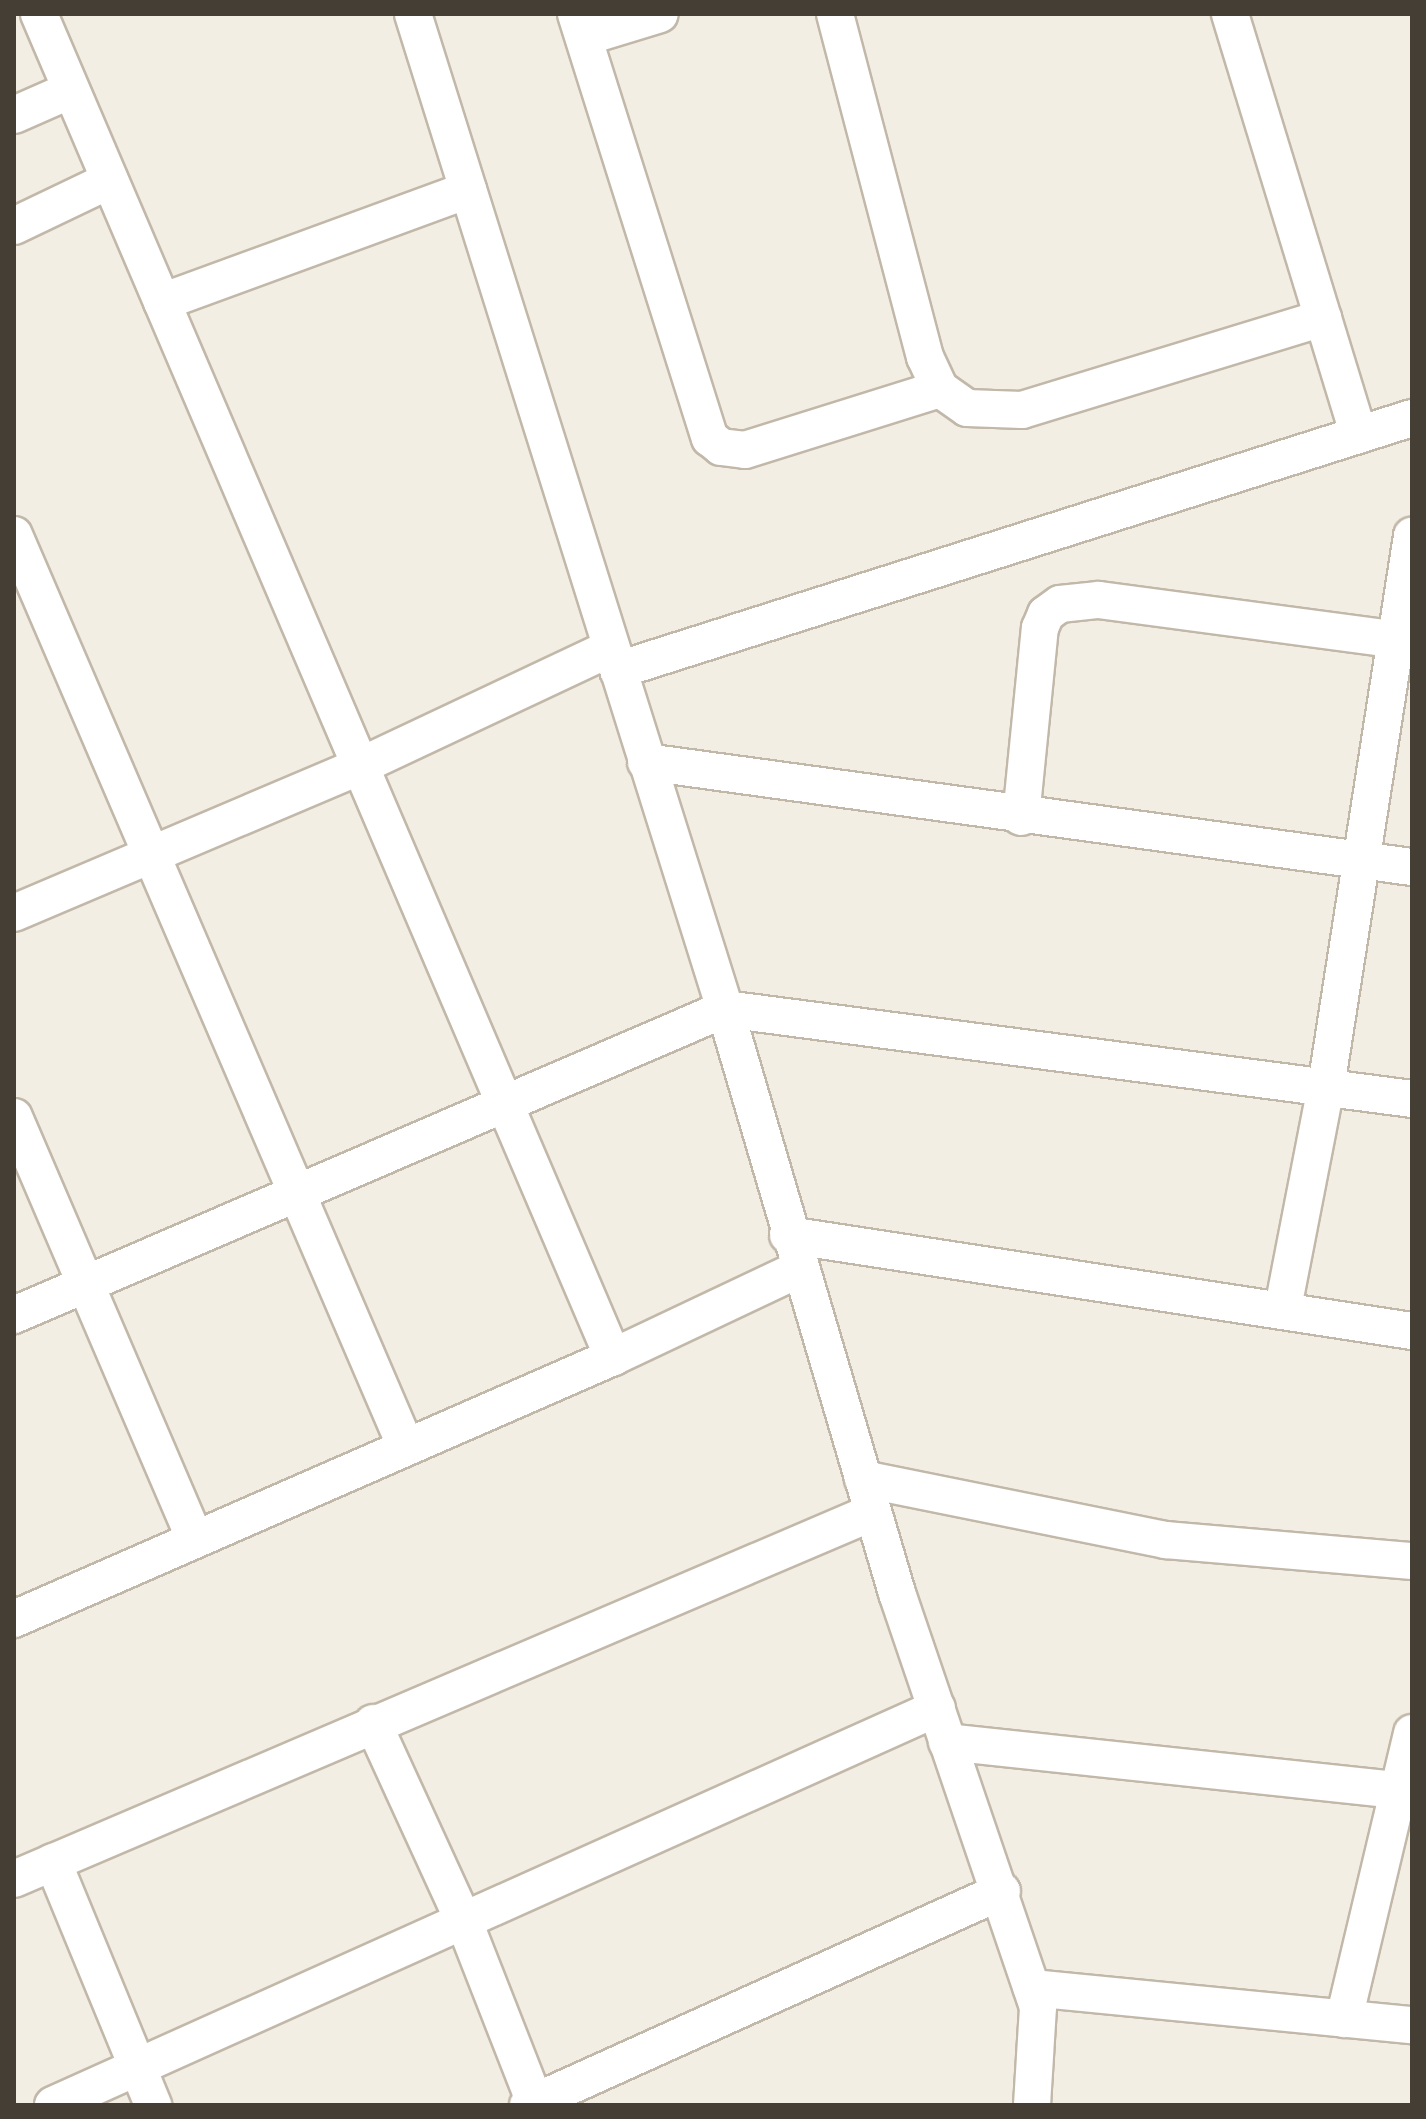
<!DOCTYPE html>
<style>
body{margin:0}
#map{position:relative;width:1426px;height:2119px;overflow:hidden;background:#f3eee4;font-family:Quicksand,sans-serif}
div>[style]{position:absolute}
.roads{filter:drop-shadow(2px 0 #c2b8a9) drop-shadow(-2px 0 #c2b8a9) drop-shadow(0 2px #c2b8a9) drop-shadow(0 -2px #c2b8a9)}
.minor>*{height:36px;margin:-18px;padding:0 18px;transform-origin:18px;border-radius:18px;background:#fff}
span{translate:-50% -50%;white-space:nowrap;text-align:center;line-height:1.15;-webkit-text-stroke:8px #fff;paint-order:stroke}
.frame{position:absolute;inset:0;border:16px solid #453e34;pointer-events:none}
</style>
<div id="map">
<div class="roads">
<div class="minor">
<div style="left:39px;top:14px;width:1461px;rotate:66.86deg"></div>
<div style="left:413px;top:14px;width:1043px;rotate:72.59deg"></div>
<div style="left:725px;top:1009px;width:609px;rotate:73.59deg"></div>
<div style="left:897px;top:1593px;width:437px;rotate:71.2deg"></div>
<div style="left:1038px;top:2007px;width:98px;rotate:93.5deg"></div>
<div style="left:576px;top:14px;width:445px;rotate:72.5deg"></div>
<div style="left:710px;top:438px;width:14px;rotate:39deg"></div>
<div style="left:721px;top:447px;width:24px;rotate:7deg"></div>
<div style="left:745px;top:450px;width:204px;rotate:-17.4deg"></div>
<div style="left:835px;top:14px;width:355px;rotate:75.3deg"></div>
<div style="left:925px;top:357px;width:35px;rotate:65deg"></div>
<div style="left:940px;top:389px;width:33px;rotate:35deg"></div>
<div style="left:967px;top:408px;width:55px;rotate:2.1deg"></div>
<div style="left:1022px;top:410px;width:315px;rotate:-17deg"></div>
<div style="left:1230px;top:14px;width:440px;rotate:73deg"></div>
<div style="left:585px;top:37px;width:78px;rotate:-17deg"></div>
<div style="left:14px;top:115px;width:62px;rotate:-23.7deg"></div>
<div style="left:14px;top:226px;width:106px;rotate:-25.6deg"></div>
<div style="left:162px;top:302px;width:326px;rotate:-20.1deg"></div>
<div style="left:14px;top:535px;width:993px;rotate:66.74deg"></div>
<div style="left:618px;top:670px;width:833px;rotate:-17.61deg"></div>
<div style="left:646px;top:762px;width:773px;rotate:7.81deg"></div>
<div style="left:1021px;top:817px;width:190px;rotate:-84.3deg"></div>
<div style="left:1040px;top:628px;width:15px;rotate:-67deg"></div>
<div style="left:1046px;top:614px;width:17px;rotate:-36deg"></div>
<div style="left:1060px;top:604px;width:39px;rotate:-6deg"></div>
<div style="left:1099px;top:600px;width:316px;rotate:7.6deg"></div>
<div style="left:14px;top:913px;width:376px;rotate:-23deg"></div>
<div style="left:360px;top:766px;width:277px;rotate:-25.2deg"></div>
<div style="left:14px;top:1117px;width:459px;rotate:66.8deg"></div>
<div style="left:788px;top:1235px;width:631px;rotate:8.75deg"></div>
<div style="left:1283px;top:1308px;width:225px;rotate:-79deg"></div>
<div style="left:1326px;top:1087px;width:558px;rotate:-81.13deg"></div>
<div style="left:14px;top:1315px;width:774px;rotate:-23.29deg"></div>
<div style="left:725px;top:1009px;width:693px;rotate:7.46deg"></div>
<div style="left:863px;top:1479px;width:309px;rotate:11.4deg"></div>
<div style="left:1166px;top:1540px;width:247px;rotate:4.9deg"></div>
<div style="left:14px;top:1619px;width:654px;rotate:-23.62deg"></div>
<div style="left:613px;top:1357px;width:206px;rotate:-25.3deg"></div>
<div style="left:373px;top:1723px;width:221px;rotate:65.4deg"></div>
<div style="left:465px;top:1924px;width:194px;rotate:68.6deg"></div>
<div style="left:947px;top:1742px;width:468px;rotate:6.1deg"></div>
<div style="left:53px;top:1862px;width:263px;rotate:67.6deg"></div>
<div style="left:14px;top:1879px;width:934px;rotate:-23.13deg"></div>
<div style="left:1032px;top:1988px;width:382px;rotate:5.6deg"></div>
<div style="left:1344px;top:2019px;width:294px;rotate:-76.6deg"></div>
<div style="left:53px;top:2105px;width:969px;rotate:-24.18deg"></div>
<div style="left:528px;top:2105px;width:520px;rotate:-24.3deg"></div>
</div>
</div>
<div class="frame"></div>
</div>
